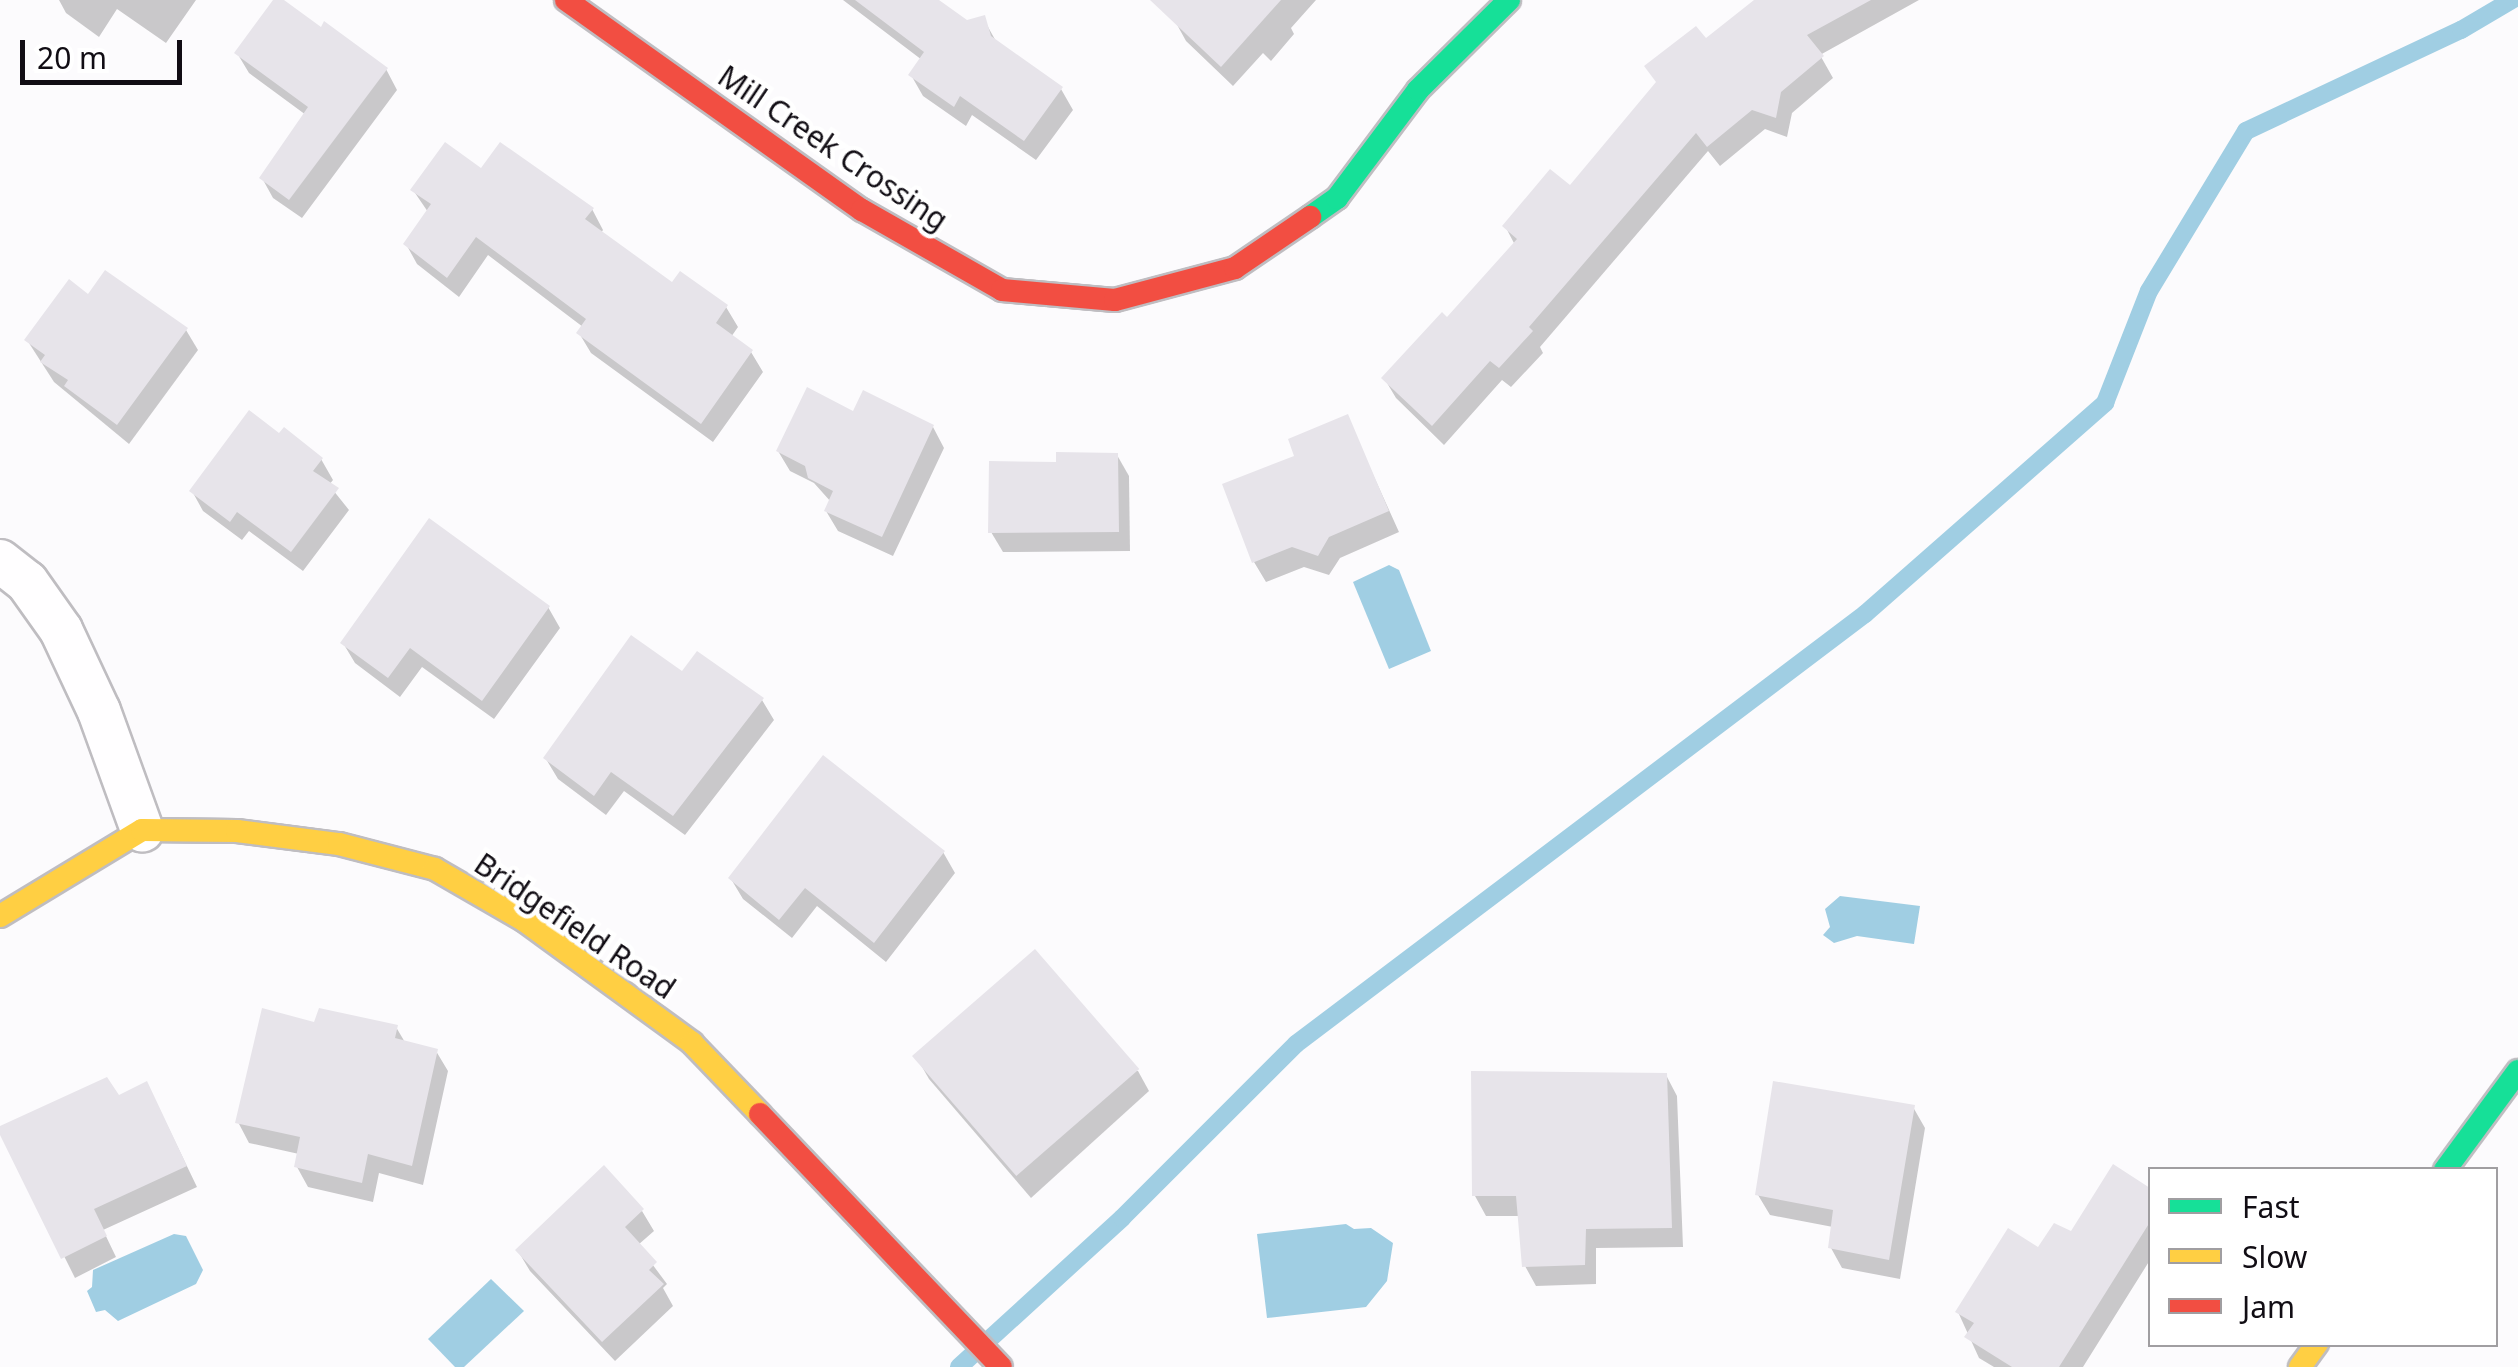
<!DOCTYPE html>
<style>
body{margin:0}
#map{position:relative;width:2518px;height:1367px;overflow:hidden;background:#fcfbfd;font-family:"Noto Sans",sans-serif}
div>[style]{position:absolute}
.water>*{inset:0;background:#a0cee3}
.shadow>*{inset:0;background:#0003}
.stream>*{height:18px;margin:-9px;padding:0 9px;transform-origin:9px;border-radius:9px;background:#a0cee3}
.building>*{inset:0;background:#e7e4ea;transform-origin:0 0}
.roads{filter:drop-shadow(2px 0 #bfbdc1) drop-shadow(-2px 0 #bfbdc1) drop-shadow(0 2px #bfbdc1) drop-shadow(0 -2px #bfbdc1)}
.street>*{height:42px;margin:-21px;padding:0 21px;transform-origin:21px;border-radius:21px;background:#fffeff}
.fast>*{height:22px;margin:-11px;padding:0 11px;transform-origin:11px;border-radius:11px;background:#16e098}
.slow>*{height:22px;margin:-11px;padding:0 11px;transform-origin:11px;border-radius:11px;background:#ffcf43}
.jam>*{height:22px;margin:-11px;padding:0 11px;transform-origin:11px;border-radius:11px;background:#f24e42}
span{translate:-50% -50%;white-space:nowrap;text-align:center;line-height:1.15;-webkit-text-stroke:9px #fff;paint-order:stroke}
.street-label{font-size:30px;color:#110d14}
.legend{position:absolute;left:2148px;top:1167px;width:350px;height:180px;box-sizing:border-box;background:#fff;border:2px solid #a09ea1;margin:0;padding:12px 18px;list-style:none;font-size:30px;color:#110d14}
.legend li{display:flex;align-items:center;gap:20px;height:50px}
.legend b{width:50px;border:2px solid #a09ea1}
.scale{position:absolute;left:20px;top:40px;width:162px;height:45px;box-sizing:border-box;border:5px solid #110d14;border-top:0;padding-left:12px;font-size:30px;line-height:35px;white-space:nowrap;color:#110d14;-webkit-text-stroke:8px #fff;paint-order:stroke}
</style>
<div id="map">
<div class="water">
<div style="clip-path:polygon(1389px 565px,1399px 570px,1431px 651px,1389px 669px,1353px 582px)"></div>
<div style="clip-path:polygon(1840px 896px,1920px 906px,1914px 944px,1857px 936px,1834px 943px,1823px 935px,1830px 927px,1825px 909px)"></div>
<div style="clip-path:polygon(1346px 1224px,1354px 1229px,1371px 1228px,1393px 1243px,1387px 1281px,1366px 1307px,1267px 1318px,1257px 1234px)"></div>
<div style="clip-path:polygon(174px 1234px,186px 1236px,203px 1270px,196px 1284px,118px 1321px,105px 1310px,96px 1312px,87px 1291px,92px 1287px,93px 1270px)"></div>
<div style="clip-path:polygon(491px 1279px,524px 1311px,464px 1367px,455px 1367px,428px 1339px)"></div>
</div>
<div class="shadow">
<div style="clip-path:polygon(59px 0,196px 0,166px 43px,117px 9px,99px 37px,66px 13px)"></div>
<div style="clip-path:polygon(276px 0,386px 69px,397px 90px,302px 218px,273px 198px,262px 178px,306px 115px,249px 73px,237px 53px)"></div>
<div style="clip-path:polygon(843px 0,935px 0,967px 22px,983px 18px,997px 43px,1061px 89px,1073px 110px,1036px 160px,972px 115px,966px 126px,923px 96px,911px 75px,922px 60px)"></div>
<div style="clip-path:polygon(1193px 0,1316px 0,1291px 28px,1294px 34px,1271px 61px,1263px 53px,1233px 86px,1186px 41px,1175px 21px)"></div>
<div style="clip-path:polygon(1758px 0,1919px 0,1820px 55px,1833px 78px,1792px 113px,1787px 137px,1765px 129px,1720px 166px,1708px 151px,1540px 347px,1543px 353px,1511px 387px,1502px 380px,1444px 445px,1396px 398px,1384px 378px,1447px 320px,1515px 245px,1505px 226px,1570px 188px,1705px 42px)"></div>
<div style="clip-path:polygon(482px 171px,592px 209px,603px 230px,601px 233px,672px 286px,726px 307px,738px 327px,731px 337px,751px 352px,763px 372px,713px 442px,591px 353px,579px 333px,583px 327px,488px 255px,459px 297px,417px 264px,406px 244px,428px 212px,413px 190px)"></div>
<div style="clip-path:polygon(89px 297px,186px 330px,198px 350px,129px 444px,54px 382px,27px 340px)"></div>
<div style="clip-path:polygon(854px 414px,933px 427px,944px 448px,893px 556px,838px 531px,826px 511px,831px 502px,814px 483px,790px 471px,778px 451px)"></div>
<div style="clip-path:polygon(1347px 417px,1399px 532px,1340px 558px,1329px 575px,1304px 567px,1266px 582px,1254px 562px,1298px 457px)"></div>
<div style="clip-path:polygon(280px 436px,321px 459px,333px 480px,329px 485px,349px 510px,303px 571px,249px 531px,242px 540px,203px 511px,192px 491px)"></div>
<div style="clip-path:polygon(1117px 455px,1129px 476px,1130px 551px,1003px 552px,991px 532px,1059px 465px)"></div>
<div style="clip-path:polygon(548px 607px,560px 628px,494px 719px,422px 667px,400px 697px,355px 663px,343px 643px)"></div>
<div style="clip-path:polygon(683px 674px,762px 700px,774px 720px,685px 835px,624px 791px,606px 815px,558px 779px,546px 759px)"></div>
<div style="clip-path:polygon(943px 852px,955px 873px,886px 962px,817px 906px,792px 938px,743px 899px,731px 879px)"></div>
<div style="clip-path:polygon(396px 1027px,406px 1044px,436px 1051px,448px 1071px,423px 1185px,379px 1173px,373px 1202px,308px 1187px,297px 1167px,299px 1154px,249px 1143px,238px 1122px)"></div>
<div style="clip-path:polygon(917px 1058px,1138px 1071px,1149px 1091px,1031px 1198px,929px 1079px)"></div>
<div style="clip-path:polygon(1666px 1075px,1677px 1096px,1683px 1247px,1596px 1248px,1596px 1284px,1536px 1286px,1525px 1266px,1520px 1216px,1486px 1216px,1475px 1196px)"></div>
<div style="clip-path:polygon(118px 1098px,157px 1104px,197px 1187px,103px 1230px,116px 1257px,75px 1278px,0 1128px)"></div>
<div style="clip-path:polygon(1913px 1107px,1925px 1128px,1900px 1279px,1842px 1268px,1831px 1248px,1833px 1227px,1770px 1215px,1758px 1195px)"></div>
<div style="clip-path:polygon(2114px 1167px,2150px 1191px,2150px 1260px,2083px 1367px,1994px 1367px,1979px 1358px,1958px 1312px,2039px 1250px,2072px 1234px)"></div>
<div style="clip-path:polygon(642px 1211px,654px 1231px,638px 1245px,667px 1284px,663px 1288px,673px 1306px,615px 1361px,530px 1271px,518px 1251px)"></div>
</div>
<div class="stream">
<div style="left:959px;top:1367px;width:221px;rotate:-42.4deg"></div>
<div style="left:1122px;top:1218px;width:246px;rotate:-45deg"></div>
<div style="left:1296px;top:1044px;width:713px;rotate:-37.08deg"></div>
<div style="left:1865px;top:614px;width:320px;rotate:-41.3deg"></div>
<div style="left:2105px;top:403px;width:120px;rotate:-68.6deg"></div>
<div style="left:2149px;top:291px;width:187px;rotate:-58.8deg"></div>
<div style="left:2246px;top:131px;width:238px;rotate:-25.2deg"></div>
<div style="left:2461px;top:30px;width:59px;rotate:-30.5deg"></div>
</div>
<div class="building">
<div style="clip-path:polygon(273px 0,284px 0,321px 27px,324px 21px,388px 68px,289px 200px,259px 178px,308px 107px,234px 53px)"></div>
<div style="clip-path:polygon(855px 0,939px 0,967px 20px,985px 15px,991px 36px,1063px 87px,1024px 141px,960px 96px,954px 107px,908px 75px,924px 52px)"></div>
<div style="clip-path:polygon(1150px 0,1281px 0,1221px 67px)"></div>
<div style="clip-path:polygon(1754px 0,1871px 0,1807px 35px,1824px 56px,1781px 92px,1776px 118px,1752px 110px,1707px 147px,1696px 133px,1529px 327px,1533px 331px,1499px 368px,1490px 361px,1432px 426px,1381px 378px,1442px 312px,1447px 317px,1517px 239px,1502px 226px,1550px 169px,1570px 185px,1656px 82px,1644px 66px,1696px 26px,1706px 38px)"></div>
<div style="clip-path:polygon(445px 142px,481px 168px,500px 142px,594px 208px,585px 219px,672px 282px,680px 271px,728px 305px,716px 323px,753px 350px,701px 424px,576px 333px,586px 319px,476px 237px,447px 278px,403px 244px,431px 204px,410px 190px)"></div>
<div style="clip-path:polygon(105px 270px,188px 328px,117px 425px,64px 386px,68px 380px,40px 362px,45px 355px,24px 340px,69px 279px,88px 294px)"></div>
<div style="clip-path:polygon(807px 387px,853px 411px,863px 390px,934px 425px,882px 537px,824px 511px,833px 491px,808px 478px,805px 466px,776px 451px)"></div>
<div style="clip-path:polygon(249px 410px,279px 433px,284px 427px,323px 458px,313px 471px,339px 488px,291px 552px,237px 512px,230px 522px,189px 491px)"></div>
<div style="clip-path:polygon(1348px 414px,1389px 511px,1329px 537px,1318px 556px,1292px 547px,1252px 563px,1222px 484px,1294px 456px,1288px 439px)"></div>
<div style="clip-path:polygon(1056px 452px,1118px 453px,1119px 532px,988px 533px,989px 461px,1056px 462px)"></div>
<div style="clip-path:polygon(429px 518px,550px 606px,482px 701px,410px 648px,388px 678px,340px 643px)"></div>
<div style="clip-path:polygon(631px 635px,682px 671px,697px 651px,764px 698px,673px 816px,611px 772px,594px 796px,543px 758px)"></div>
<div style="clip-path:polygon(823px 755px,945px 851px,874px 943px,805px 888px,779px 920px,728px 878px)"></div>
<div style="left:1035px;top:949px;width:159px;height:163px;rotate:49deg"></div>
<div style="clip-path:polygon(262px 1008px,314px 1022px,319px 1008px,398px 1025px,395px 1038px,438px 1049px,412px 1166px,368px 1154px,362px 1183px,294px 1167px,300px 1137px,235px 1123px)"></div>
<div style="clip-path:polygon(1471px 1071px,1667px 1073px,1672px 1228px,1586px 1229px,1585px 1265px,1522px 1267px,1516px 1196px,1472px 1196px)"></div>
<div style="clip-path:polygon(107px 1077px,119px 1095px,147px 1081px,187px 1166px,94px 1209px,107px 1236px,61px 1259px,0 1135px,0 1126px)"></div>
<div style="clip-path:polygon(1773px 1081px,1915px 1105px,1889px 1260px,1828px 1248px,1833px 1210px,1755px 1195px)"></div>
<div style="clip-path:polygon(2113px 1164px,2150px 1188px,2150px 1222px,2059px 1367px,2012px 1367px,1964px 1337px,1974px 1323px,1955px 1312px,2008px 1228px,2038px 1247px,2054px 1223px,2071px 1231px)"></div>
<div style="clip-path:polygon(604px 1165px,644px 1209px,625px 1227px,657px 1262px,649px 1270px,664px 1284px,602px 1342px,515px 1250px)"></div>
</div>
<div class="roads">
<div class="street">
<div style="left:0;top:561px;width:34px;rotate:38deg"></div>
<div style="left:27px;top:582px;width:59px;rotate:54.7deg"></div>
<div style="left:61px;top:630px;width:89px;rotate:64.9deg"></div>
<div style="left:99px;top:711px;width:127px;rotate:70.1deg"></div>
</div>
<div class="fast">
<div style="left:1310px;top:217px;width:33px;rotate:-35deg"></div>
<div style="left:1337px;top:198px;width:135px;rotate:-53.1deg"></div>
<div style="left:1418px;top:90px;width:128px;rotate:-44.7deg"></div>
<div style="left:2445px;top:1170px;width:123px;rotate:-53.6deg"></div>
</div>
<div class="slow">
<div style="left:0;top:916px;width:166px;rotate:-31.2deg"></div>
<div style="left:142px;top:830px;width:95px;rotate:0.6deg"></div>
<div style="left:237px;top:831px;width:103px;rotate:7.3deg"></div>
<div style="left:339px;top:844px;width:99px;rotate:14.6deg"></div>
<div style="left:435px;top:869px;width:104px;rotate:30deg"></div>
<div style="left:525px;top:921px;width:207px;rotate:36.1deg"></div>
<div style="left:692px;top:1043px;width:98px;rotate:46.2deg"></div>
<div style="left:2300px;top:1367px;width:29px;rotate:-54deg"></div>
</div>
<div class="jam">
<div style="left:566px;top:0;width:363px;rotate:35.4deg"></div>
<div style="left:862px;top:210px;width:161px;rotate:29.7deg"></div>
<div style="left:1002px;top:290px;width:113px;rotate:5.1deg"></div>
<div style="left:1115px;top:300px;width:124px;rotate:-14.9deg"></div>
<div style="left:1235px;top:268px;width:91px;rotate:-34.2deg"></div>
<div style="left:760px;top:1114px;width:349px;rotate:46.4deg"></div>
</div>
</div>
<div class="street-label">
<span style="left:833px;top:148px;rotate:34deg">Mill Creek Crossing</span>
<span style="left:575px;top:926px;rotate:34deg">Bridgefield Road</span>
</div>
<ul class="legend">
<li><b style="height:12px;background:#16e098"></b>Fast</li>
<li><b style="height:12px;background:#ffcf43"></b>Slow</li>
<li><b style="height:12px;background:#f24e42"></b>Jam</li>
</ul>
<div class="scale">20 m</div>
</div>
